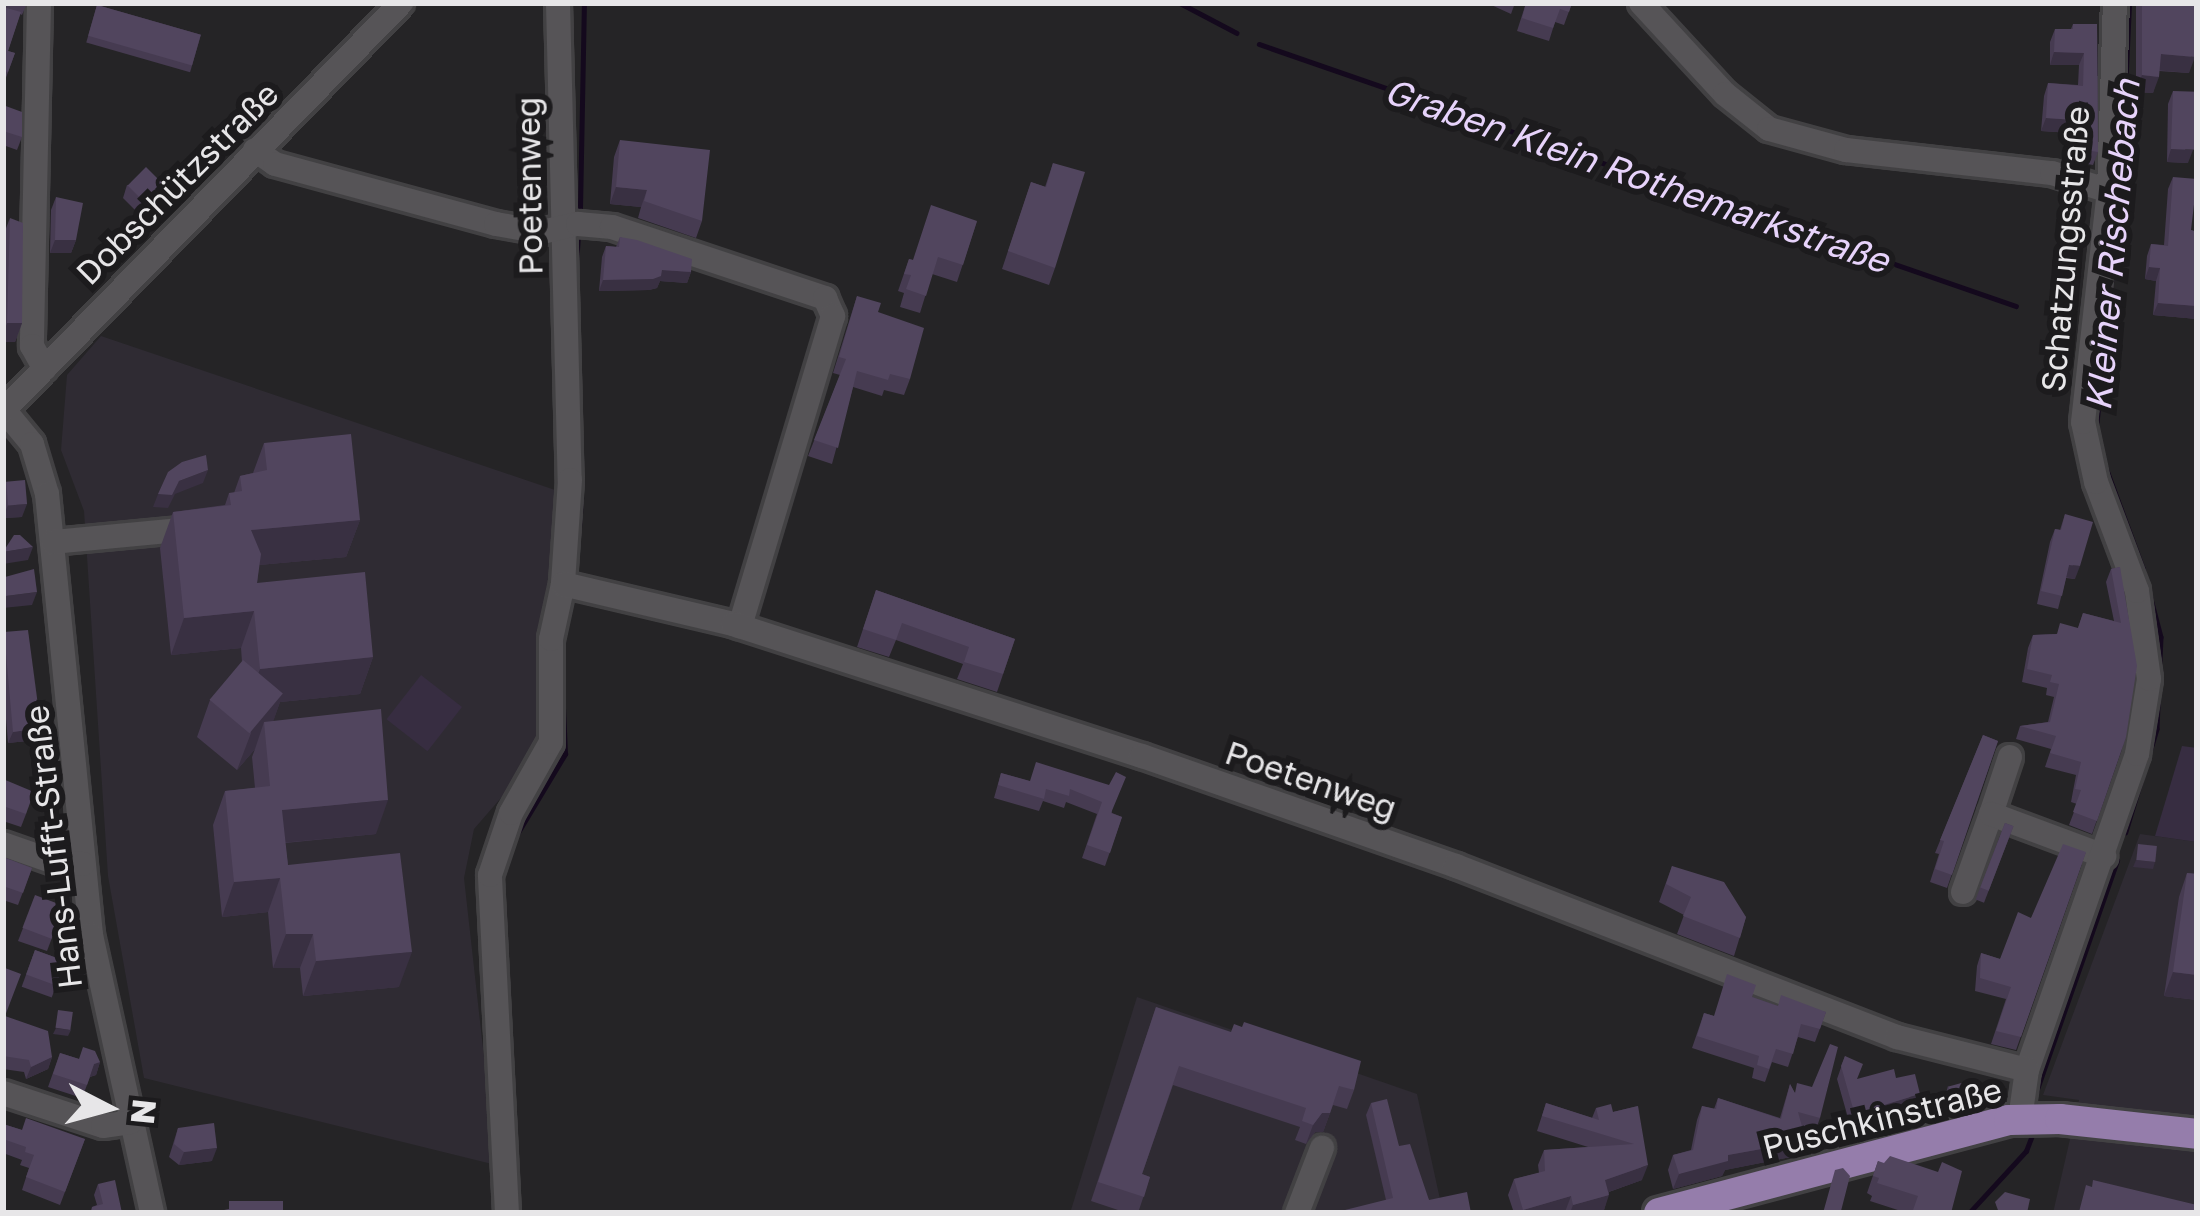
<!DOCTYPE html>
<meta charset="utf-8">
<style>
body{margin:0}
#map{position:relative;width:2200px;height:1216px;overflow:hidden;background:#252426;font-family:"Golos Text",sans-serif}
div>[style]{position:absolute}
.built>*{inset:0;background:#2f2b33}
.green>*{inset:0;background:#372d41;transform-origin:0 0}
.stream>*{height:4.5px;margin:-2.25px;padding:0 2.25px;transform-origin:2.25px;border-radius:2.25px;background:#14091d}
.roads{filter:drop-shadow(3px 0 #424143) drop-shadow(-3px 0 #424143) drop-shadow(0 3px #424143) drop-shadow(0 -3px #424143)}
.minor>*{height:24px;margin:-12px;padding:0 12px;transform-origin:12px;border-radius:12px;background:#565457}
.major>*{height:30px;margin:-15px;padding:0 15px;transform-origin:15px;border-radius:15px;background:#957dab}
.wall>*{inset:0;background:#463b51;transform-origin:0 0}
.shaded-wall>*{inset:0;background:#393042}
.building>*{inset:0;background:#51455e;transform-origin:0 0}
span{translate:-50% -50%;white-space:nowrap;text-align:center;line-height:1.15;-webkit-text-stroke:12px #1c1b1d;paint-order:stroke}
.street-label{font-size:33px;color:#e7e6e8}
.water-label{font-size:36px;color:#e7d3fb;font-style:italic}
.frame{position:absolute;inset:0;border:6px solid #e7e6e8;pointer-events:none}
.north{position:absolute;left:48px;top:1048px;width:120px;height:120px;-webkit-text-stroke:9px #1c1b1d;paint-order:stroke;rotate:96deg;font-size:33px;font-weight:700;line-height:48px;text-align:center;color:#e7e6e8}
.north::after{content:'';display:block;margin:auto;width:42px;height:54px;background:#e7e6e8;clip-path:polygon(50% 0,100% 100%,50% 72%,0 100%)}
</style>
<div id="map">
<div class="built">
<div style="clip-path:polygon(101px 336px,555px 490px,546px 721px,519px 777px,474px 829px,464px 878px,496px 1165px,144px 1078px,108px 876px,84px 511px,61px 450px,67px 375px)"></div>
<div style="clip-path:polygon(2140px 834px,2197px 842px,2197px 1213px,2053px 1213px,2079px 1100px,2043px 1095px)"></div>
<div style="clip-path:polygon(1137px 997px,1417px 1094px,1443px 1213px,1071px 1210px)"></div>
</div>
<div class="green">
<div style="left:421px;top:675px;width:52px;height:56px;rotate:38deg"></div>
<div style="clip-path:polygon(2182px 746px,2197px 748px,2197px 842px,2155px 836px)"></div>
</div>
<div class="stream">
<div style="left:1180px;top:3px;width:64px;rotate:27.8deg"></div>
<div style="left:1259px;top:44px;width:801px;rotate:19.09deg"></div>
<div style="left:2122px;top:153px;width:150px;rotate:-87.3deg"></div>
<div style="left:580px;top:208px;width:205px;rotate:-88.9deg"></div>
<div style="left:576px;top:264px;width:28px;rotate:-86deg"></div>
<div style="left:2096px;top:428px;width:234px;rotate:-84.1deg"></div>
<div style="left:2104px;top:462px;width:113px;rotate:69.8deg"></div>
<div style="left:2143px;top:568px;width:71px;rotate:75.4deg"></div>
<div style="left:2161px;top:637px;width:92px;rotate:92.5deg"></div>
<div style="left:2157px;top:729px;width:108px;rotate:106.8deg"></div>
<div style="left:579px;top:528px;width:30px;rotate:-86deg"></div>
<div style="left:514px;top:839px;width:99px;rotate:-59deg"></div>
<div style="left:565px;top:754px;width:69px;rotate:-92.5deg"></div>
<div style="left:2036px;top:1092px;width:245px;rotate:-70.7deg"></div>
<div style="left:1969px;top:1213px;width:84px;rotate:-47.4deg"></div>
<div style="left:2026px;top:1151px;width:14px;rotate:-69deg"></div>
</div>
<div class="roads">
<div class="minor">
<div style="left:39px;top:3px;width:343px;rotate:91.2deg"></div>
<div style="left:32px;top:346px;width:26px;rotate:61deg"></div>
<div style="left:558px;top:3px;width:477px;rotate:88.6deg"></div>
<div style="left:570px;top:480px;width:104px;rotate:93.9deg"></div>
<div style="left:1641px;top:3px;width:124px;rotate:47.3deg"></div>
<div style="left:1725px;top:94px;width:56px;rotate:38.5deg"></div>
<div style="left:1769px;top:129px;width:80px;rotate:15.3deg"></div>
<div style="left:1846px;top:150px;width:207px;rotate:6.4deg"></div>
<div style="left:2052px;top:173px;width:60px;rotate:17.5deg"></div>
<div style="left:255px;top:150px;width:24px;rotate:35deg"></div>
<div style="left:275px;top:164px;width:229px;rotate:15.2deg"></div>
<div style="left:496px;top:224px;width:47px;rotate:9.9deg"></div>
<div style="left:542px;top:232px;width:37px;rotate:-13deg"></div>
<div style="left:578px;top:224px;width:34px;rotate:5deg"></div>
<div style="left:612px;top:227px;width:225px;rotate:18.4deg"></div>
<div style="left:825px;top:298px;width:20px;rotate:66deg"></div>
<div style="left:833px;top:316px;width:324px;rotate:106.7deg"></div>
<div style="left:4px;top:410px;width:44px;rotate:50.5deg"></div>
<div style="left:32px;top:444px;width:52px;rotate:73.3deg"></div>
<div style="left:47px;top:494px;width:443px;rotate:84.3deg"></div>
<div style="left:91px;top:935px;width:285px;rotate:77.6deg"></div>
<div style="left:3px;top:411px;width:570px;rotate:-45.71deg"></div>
<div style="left:53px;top:542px;width:127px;rotate:-5.4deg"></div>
<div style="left:1991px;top:814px;width:60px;rotate:-71.6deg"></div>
<div style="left:3px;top:844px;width:57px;rotate:19.4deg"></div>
<div style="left:57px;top:863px;width:26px;rotate:2deg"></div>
<div style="left:1963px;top:892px;width:83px;rotate:-70.3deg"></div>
<div style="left:1991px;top:814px;width:121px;rotate:20.4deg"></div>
<div style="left:3px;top:1093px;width:105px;rotate:18.3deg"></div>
<div style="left:103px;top:1126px;width:28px;rotate:-8deg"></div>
<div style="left:2020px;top:1119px;width:49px;rotate:-81.9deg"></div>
<div style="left:2027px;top:1070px;width:335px;rotate:-70.8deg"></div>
<div style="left:2137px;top:754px;width:76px;rotate:-80.9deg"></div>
<div style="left:2149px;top:679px;width:89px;rotate:-97.8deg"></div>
<div style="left:2137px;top:591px;width:116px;rotate:-110.6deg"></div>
<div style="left:2096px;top:482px;width:61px;rotate:-102.2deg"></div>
<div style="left:2083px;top:422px;width:232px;rotate:-83.6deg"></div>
<div style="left:2109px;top:191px;width:188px;rotate:-88.2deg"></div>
<div style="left:507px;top:1213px;width:338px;rotate:-92.9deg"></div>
<div style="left:490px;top:875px;width:65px;rotate:-71.3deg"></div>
<div style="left:511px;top:813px;width:81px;rotate:-60.6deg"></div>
<div style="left:551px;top:742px;width:103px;rotate:-90deg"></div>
<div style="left:551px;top:639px;width:56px;rotate:-77.7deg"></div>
<div style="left:563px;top:584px;width:175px;rotate:13.2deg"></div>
<div style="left:733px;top:624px;width:430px;rotate:17.9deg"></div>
<div style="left:1142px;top:756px;width:333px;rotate:19.3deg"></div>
<div style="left:1456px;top:866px;width:473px;rotate:21.2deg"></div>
<div style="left:1897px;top:1037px;width:134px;rotate:14.2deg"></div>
<div style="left:1297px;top:1213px;width:70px;rotate:-69deg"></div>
</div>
<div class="major">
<div style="left:1659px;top:1213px;width:362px;rotate:-14.9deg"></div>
<div style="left:2009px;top:1120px;width:51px;rotate:-1.1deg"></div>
<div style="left:2060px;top:1119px;width:138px;rotate:6.2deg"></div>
</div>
</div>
<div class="wall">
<div style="clip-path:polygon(3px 3px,27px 3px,22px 15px,20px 14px,8px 51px,15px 53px,3px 86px)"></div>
<div style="clip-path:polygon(1487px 3px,1515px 3px,1511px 14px)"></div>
<div style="clip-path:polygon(1526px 3px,1572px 3px,1564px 25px,1555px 22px,1549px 41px,1517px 31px)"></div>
<div style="clip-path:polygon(2136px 3px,2197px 3px,2189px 73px,2159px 71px,2153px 93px,2136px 92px)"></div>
<div style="left:97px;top:5px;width:108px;height:39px;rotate:16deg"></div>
<div style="clip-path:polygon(2073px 24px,2097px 24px,2098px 152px,2093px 165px,2067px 160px,2071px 133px,2041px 131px,2044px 96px,2048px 83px,2078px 85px,2079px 65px,2050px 65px,2050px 42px,2055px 29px,2071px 29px)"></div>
<div style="clip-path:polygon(2173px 91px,2188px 163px,2167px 162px,2168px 104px)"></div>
<div style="clip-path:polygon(3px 105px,22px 137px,17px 150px,3px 145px)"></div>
<div style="clip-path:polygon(620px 140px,702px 221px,696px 238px,638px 218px,641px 207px,610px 204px,614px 157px)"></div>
<div style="clip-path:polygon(1053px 163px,1055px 268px,1049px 285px,1002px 269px,1031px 182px,1045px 187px)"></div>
<div style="clip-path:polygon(2173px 177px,2191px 230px,2197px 232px,2197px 319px,2153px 315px,2156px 281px,2145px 279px,2147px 256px,2151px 244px,2164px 245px,2168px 189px)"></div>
<div style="clip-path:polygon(127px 185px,166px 187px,162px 200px,143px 218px,123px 198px)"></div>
<div style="clip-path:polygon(56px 197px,76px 240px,71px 253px,50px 253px,51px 210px)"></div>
<div style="clip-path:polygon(10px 218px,22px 323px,15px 342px,3px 342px,3px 236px)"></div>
<div style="clip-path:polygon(977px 221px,957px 282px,932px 274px,920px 313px,900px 307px,904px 293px,898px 291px,909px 259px,913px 260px)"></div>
<div style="clip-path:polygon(620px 237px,691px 272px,687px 283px,660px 281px,657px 288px,649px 290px,599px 291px,602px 257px,606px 246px,616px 247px)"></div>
<div style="clip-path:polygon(857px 296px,878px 312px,910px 379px,904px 395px,884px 390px,882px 396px,853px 387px,832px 464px,808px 456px,840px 375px,833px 373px)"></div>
<div style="clip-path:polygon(264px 443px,360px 520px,346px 557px,259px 565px,257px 583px,373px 657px,360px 694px,280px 702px,273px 721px,376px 834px,285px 843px,288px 865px,399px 987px,303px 996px,300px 968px,273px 968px,268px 912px,222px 917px,213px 825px,225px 791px,255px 788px,252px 757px,255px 749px,237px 770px,197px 737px,210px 700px,242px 662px,241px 648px,171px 655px,160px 548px,173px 512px,225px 505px,229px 493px,234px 493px,240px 476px,253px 473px)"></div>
<div style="clip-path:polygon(6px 482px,22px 517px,3px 518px,3px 490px)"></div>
<div style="clip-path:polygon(2065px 514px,2075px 579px,2066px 578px,2058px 609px,2037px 604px,2050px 542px,2055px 529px,2060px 530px)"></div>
<div style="clip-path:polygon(2120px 567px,2126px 737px,2092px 834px,2069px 825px,2077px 804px,2071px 802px,2076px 775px,2045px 767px,2051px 749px,2016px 739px,2020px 726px,2048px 722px,2054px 697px,2046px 695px,2047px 688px,2022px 682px,2028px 648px,2033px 635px,2056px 634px,2078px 628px,2083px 613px,2114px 621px,2106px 582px,2111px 569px)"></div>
<div style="clip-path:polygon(876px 590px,1015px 639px,997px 692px,957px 679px,963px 664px,896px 640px,889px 657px,857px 647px)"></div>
<div style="clip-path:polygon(4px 632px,41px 728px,37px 740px,8px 743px,3px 683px)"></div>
<div style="clip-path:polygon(1983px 735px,1998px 741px,1947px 888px,1930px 882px,1939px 854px,1935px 853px)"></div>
<div style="clip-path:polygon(1001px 773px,1029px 781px,1109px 785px,1112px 813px,1122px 817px,1105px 866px,1082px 858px,1097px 814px,1066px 802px,1064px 808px,1043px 801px,1039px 811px,994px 798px)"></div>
<div style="clip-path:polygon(3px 779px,26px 814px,21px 827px,3px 821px)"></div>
<div style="left:2005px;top:823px;width:9px;height:82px;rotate:21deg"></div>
<div style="clip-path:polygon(2086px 852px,2016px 1050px,1991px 1044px,2006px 999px,1975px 991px,1977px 966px,1981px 953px,2000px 959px,2031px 918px)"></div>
<div style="clip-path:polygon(3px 857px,32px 868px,18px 905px,3px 900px)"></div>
<div style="clip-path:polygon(1672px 866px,1746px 917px,1734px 956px,1677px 934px,1684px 915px,1659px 902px)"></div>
<div style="clip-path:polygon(2187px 873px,2197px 874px,2197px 1000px,2164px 996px,2179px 897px)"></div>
<div style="clip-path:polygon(64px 906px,47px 951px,18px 941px,23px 928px)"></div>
<div style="left:35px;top:950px;width:32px;height:39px;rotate:20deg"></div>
<div style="clip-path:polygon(3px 973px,5px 1016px,52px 1057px,48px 1069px,26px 1079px,24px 1072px,3px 1069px)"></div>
<div style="clip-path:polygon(1752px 997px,1778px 1006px,1826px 1012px,1815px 1042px,1798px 1037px,1788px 1067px,1772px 1062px,1765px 1082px,1752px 1078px,1754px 1068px,1692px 1048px,1704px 1013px,1714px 1016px)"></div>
<div style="clip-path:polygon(1156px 1007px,1354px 1090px,1347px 1109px,1333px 1105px,1323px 1132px,1315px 1132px,1306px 1144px,1295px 1140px,1300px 1127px,1173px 1085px,1142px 1174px,1150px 1177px,1138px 1213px,1127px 1213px,1091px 1201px)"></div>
<div style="clip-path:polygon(60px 1053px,79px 1059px,100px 1062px,96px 1075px,90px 1077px,82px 1098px,48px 1087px)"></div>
<div style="clip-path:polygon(1845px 1056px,1857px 1079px,1896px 1078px,1916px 1107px,1877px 1119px,1873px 1132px,1854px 1139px,1837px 1079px)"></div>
<div style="clip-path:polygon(1790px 1084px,1794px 1092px,1820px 1118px,1815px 1132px,1803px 1129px,1801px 1155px,1725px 1170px,1722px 1176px,1673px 1189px,1668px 1170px,1673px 1155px,1691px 1150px,1697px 1120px,1702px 1106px,1714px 1109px,1718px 1098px,1780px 1118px)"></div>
<div style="clip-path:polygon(1948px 1086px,1967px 1103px,1950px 1108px,1946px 1093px)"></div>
<div style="clip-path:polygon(1371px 1103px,1399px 1146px,1429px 1200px,1386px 1200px,1366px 1115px)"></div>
<div style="clip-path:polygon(1546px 1103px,1592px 1118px,1596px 1108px,1613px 1112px,1638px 1106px,1642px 1180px,1609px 1192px,1604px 1210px,1594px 1213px,1514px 1213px,1508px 1195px,1514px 1179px,1539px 1173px,1538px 1165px,1544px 1150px,1588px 1147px,1537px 1131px)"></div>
<div style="clip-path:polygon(3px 1124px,22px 1130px,85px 1139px,60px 1205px,22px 1190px,29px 1168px,20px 1165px,22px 1160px,3px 1153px)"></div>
<div style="clip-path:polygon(178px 1128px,212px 1161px,179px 1165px,169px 1157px)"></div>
<div style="clip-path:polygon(1878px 1161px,1951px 1213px,1907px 1213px,1870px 1201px,1872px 1196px,1867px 1193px)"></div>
<div style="clip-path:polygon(98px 1184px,122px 1213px,90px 1213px,92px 1207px,97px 1205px,94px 1195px)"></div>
</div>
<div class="shaded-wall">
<div style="clip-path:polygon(2054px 52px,2084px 53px,2079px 65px,2050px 65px)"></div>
<div style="clip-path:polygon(2161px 54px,2195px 57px,2189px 73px,2155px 70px)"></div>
<div style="clip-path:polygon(2142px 75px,2159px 77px,2153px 93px,2136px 92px)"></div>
<div style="clip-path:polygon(2046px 118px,2075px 120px,2071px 133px,2041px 131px)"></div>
<div style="clip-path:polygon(2171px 149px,2193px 150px,2188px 163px,2167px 162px)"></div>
<div style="clip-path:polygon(166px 187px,162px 200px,143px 218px,148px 205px)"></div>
<div style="clip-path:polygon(616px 187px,647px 190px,641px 207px,610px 204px)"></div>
<div style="clip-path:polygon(55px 240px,76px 240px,71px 253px,50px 253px)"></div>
<div style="clip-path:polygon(2149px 267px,2160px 268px,2156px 281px,2145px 279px)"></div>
<div style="clip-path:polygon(662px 270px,691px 272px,687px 283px,660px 281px,657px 288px,649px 290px,599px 291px,603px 280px)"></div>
<div style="clip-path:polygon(2158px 303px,2197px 306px,2197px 319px,2153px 315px)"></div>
<div style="clip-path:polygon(7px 323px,22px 323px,15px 342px,3px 342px,3px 335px)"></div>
<div style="clip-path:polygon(208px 470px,203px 483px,175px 494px,168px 508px,153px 507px,158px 494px,179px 481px)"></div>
<div style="clip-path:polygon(27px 504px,22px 517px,3px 518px,8px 505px)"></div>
<div style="clip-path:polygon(360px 520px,346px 557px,237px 567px,251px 530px)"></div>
<div style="clip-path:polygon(33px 547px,28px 560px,3px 564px,3px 552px)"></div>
<div style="clip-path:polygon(2069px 565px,2080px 566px,2075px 579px,2065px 577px)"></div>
<div style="clip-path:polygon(37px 592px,32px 605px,3px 608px,6px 596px)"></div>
<div style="clip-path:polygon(254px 611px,241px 648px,171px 655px,184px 618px)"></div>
<div style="clip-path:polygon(373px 657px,360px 694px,280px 702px,270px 731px,264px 722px,255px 749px,237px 770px,251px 733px,246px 706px,260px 669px)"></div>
<div style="clip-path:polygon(41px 728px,37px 740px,8px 743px,13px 732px)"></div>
<div style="clip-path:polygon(388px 800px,376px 834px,270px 844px,282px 810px)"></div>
<div style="clip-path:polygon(2136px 860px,2155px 862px,2153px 869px,2133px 867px)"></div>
<div style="clip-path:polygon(280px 878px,268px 912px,222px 917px,234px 882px)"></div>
<div style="clip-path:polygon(286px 934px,313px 934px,300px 968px,273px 968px)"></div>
<div style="clip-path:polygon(412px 952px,399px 987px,303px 996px,316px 961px)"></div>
<div style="clip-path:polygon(2173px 972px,2197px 975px,2197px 1000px,2164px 996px)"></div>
<div style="clip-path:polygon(56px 1028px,71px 1030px,68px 1036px,53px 1034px)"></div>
<div style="clip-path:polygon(52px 1057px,48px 1069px,26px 1079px,31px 1067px)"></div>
<div style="clip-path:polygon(100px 1062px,96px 1075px,89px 1077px,94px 1064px)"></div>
<div style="clip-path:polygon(1920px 1094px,1916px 1107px,1870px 1121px,1874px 1108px)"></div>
<div style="clip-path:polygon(1969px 1097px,1967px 1103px,1950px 1108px,1952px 1102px)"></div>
<div style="clip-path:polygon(1322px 1113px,1330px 1113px,1323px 1132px,1315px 1132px,1306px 1144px,1313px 1125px)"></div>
<div style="clip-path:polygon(1877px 1120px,1873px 1132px,1854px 1139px,1858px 1126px)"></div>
<div style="clip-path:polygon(1806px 1141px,1801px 1155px,1725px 1170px,1722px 1176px,1673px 1189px,1679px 1174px,1728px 1155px)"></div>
<div style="clip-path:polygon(217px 1148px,212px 1161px,179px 1165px,184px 1152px)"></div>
<div style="clip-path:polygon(1648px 1165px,1642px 1180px,1600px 1195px,1605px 1180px)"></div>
<div style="clip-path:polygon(1609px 1195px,1604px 1210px,1594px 1213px,1570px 1213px,1573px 1205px)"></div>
<div style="clip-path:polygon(1571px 1196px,1565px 1212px,1522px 1213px,1523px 1210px)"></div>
</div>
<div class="building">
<div style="clip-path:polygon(1526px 3px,1572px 3px,1569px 12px,1560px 9px,1553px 28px,1522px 18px)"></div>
<div style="clip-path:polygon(2142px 3px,2197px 3px,2195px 57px,2161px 54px,2159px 77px,2142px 75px)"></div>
<div style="left:97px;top:5px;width:108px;height:32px;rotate:16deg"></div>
<div style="clip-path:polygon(3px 7px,21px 12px,8px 51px,15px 53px,8px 72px,3px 71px)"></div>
<div style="clip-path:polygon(2073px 24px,2097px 24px,2098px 152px,2072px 148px,2075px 120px,2046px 118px,2048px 83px,2083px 86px,2084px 53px,2054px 52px,2055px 29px,2073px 29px)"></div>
<div style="left:2173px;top:91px;width:24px;height:58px;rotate:2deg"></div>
<div style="clip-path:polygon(3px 105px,22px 112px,22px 137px,3px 131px)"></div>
<div style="clip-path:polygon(620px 140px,710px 150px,702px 221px,644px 201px,647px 190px,616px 187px)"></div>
<div style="clip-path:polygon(1053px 163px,1085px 172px,1055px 268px,1008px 251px,1031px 182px,1046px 187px)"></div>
<div style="left:146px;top:167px;width:28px;height:26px;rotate:45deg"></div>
<div style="clip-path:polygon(2173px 177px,2197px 179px,2191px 230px,2197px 232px,2197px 306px,2158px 303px,2160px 268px,2149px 267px,2151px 244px,2168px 246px)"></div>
<div style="clip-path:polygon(56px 197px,83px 203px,76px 240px,55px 240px)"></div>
<div style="clip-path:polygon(931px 205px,977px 221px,963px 265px,938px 257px,926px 296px,906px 289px,911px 275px,904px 274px,909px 259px,913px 260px)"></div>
<div style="clip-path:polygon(10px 218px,23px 223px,22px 323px,7px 323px)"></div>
<div style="clip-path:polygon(620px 237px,637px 240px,692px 259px,691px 272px,662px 270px,661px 276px,653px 279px,603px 280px,606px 246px,619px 247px)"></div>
<div style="clip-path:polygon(857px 296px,881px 303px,878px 312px,924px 328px,910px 379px,890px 374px,888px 380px,857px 371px,838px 448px,814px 440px,846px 359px,839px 357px)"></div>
<div style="clip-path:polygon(351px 434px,360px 520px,251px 530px,261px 554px,257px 583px,365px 572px,373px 657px,260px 669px,254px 611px,184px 618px,173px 512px,231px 505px,229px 493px,242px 491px,240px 476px,267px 470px,264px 443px)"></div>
<div style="clip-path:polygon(206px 455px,208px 470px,179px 481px,172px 495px,158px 494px,168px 472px,182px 462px)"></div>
<div style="left:25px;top:480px;width:24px;height:19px;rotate:85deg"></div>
<div style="clip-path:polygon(2065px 514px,2093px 522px,2080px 566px,2069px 565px,2062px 596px,2041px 591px,2055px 529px,2061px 530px)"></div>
<div style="clip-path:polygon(14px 535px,20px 535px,33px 547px,3px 552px)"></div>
<div style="clip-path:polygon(2120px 567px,2137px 666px,2126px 737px,2097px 821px,2073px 812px,2081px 790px,2075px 789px,2081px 762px,2050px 753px,2056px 736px,2020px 726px,2050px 722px,2059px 684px,2050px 682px,2052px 675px,2027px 669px,2033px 635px,2057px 634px,2060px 623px,2078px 628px,2083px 613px,2121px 623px,2111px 569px)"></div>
<div style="clip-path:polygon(34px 569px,37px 592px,6px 596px,5px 577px)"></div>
<div style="clip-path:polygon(876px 590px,1015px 639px,1003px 674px,964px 662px,969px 647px,902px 623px,896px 640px,863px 629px)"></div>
<div style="clip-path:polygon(28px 630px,41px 728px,13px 732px,4px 632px)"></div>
<div style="left:243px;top:660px;width:52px;height:52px;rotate:40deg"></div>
<div style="clip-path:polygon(381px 709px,388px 800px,282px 810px,288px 865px,400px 853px,412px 952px,316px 961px,313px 934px,286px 934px,280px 878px,234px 882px,225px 791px,270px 786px,264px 722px)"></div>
<div style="clip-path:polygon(1983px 735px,1998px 741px,1952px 875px,1935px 869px,1944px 841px,1940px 840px)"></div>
<div style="clip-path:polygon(1036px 762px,1109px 785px,1116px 772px,1126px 777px,1111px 813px,1122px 817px,1110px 853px,1087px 845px,1102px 802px,1070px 789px,1069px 796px,1046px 789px,1044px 799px,998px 785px,1001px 773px,1030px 781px)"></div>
<div style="clip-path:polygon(3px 779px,34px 792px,26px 814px,3px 806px)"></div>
<div style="left:2005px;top:823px;width:9px;height:69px;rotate:21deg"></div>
<div style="clip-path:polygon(2063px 844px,2086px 852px,2021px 1037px,1996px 1031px,2011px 987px,1980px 978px,1981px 953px,2000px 959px,2018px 912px,2031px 918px)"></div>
<div style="left:2138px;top:844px;width:19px;height:16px;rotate:6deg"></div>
<div style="clip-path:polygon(3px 857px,32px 868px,23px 893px,3px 886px)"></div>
<div style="clip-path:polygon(1672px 866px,1724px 882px,1746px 917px,1740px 938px,1683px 916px,1691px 897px,1666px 884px)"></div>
<div style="clip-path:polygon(2187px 873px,2197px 874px,2197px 975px,2173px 972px)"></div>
<div style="left:35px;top:895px;width:31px;height:35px;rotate:21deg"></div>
<div style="left:35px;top:950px;width:32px;height:26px;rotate:20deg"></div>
<div style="clip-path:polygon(5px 968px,21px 974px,5px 1016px,48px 1031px,52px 1057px,31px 1067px,29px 1060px,3px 1056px,3px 973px)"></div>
<div style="clip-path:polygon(1727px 974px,1756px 985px,1752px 997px,1778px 1006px,1781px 995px,1826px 1012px,1820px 1029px,1801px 1024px,1793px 1054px,1776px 1049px,1769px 1069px,1757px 1065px,1759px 1056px,1697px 1036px,1704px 1013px,1714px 1016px)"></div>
<div style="clip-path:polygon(1156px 1007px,1231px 1032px,1234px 1024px,1242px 1027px,1244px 1022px,1361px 1061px,1354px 1090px,1339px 1086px,1330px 1113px,1322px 1113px,1313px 1125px,1302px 1121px,1306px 1108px,1179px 1066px,1142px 1174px,1150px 1177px,1144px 1197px,1098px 1182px)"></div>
<div style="left:58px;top:1010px;width:15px;height:18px;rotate:8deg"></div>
<div style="clip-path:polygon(1830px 1044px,1838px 1047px,1820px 1118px,1798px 1112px,1806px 1141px,1728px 1155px,1728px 1161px,1679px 1174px,1673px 1155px,1693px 1150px,1702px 1106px,1716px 1109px,1718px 1098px,1781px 1119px,1790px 1084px,1795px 1093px,1797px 1083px,1812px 1087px)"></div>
<div style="clip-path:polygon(83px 1047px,95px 1051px,100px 1062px,94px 1064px,87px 1085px,53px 1074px,60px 1053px,79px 1059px)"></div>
<div style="clip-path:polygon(1845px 1056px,1863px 1064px,1857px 1079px,1894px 1069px,1896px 1078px,1915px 1074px,1920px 1094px,1874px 1108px,1877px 1120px,1858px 1126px,1841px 1066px)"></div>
<div style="left:1965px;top:1082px;width:16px;height:17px;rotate:75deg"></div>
<div style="clip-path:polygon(1387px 1099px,1399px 1146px,1410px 1144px,1429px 1200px,1467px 1192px,1471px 1213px,1333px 1213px,1393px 1198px,1371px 1103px)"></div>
<div style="clip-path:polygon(1546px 1103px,1599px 1120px,1596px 1108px,1611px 1104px,1613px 1112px,1638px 1106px,1648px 1165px,1605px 1180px,1609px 1195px,1573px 1205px,1571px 1196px,1523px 1210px,1514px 1179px,1545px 1171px,1544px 1150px,1634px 1144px,1542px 1116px)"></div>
<div style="clip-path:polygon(26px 1118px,85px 1139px,65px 1192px,26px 1177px,34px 1155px,25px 1152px,26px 1147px,3px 1139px,3px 1124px,22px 1130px)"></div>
<div style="clip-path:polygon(214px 1123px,217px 1148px,184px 1152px,174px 1144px,178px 1128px)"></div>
<div style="clip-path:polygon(1890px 1156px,1938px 1172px,1942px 1162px,1962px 1171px,1951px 1213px,1912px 1213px,1918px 1196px,1877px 1183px,1879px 1178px,1873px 1176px,1878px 1161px,1884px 1163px)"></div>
<div style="clip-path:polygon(1843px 1168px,1850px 1176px,1841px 1211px,1849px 1213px,1823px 1213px,1835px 1170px)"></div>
<div style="clip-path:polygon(115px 1180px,122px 1213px,92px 1213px,92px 1207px,103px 1204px,98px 1184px)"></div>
<div style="clip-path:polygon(2093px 1180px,2197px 1205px,2197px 1213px,2079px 1212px,2086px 1185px,2092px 1187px)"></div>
<div style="clip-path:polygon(2005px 1192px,2030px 1199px,2027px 1213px,1999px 1213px,1995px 1202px)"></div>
<div style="clip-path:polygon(229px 1201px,283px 1201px,283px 1213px,209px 1213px,229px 1209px)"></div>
</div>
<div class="street-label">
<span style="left:177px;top:183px;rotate:-45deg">Dobschützstraße</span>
<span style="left:529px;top:186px;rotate:-91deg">Poetenweg</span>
<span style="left:2065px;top:249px;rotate:-85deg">Schatzungsstraße</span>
<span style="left:1311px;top:780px;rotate:19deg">Poetenweg</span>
<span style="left:53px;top:847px;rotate:-97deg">Hans-Lufft-Straße</span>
<span style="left:1882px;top:1118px;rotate:-14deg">Puschkinstraße</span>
</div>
<div class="water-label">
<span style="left:1637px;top:175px;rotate:19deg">Graben Klein Rothemarkstraße</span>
<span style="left:2112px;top:245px;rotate:-85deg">Kleiner Rischebach</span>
</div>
<div class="frame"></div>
<div class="north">N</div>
</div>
